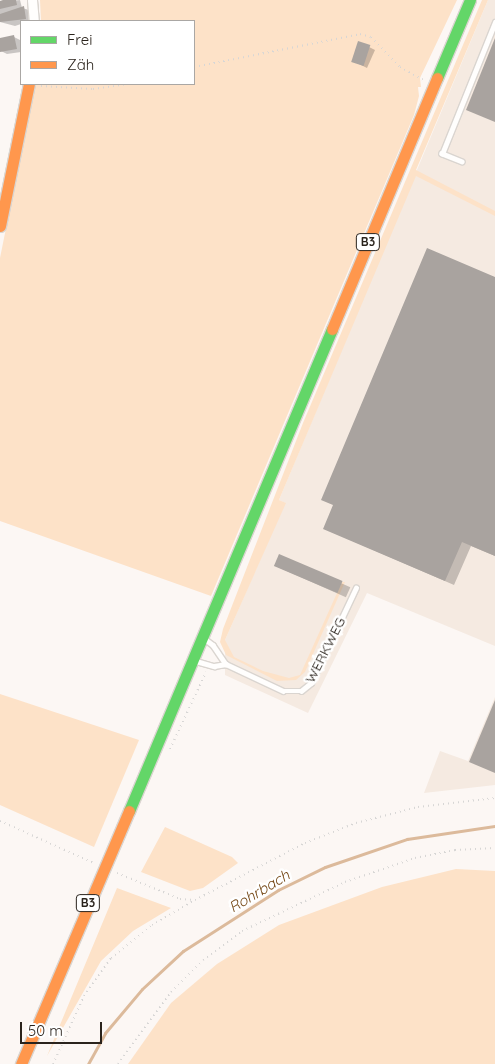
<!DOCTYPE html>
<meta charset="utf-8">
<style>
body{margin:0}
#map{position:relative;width:495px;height:1064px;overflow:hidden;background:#fcf7f4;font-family:Quicksand,sans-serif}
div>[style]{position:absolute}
.built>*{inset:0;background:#f5eae1}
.green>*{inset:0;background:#fde2c8}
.shadow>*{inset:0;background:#0003;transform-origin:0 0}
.stream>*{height:3px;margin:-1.5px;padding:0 1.5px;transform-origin:1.5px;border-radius:1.5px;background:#dcba9b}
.building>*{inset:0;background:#a9a39f;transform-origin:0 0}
.path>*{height:2px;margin-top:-1px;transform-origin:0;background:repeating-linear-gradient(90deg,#d7d6d5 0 1px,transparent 0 5px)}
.roads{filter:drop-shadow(1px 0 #dad5d0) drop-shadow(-1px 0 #dad5d0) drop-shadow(0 1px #dad5d0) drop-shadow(0 -1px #dad5d0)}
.lane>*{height:4.5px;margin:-2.25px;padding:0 2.25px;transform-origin:2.25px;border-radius:2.25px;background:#fffefd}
.street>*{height:9px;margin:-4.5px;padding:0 4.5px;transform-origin:4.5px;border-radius:4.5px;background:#fffefd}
.fast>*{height:11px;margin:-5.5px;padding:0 5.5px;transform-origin:5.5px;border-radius:5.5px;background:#63d668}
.slow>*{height:11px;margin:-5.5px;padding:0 5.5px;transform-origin:5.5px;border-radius:5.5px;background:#ff974d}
span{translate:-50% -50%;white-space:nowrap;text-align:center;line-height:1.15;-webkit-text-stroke:5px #fff;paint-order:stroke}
.shield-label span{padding:1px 4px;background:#fff;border:1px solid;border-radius:4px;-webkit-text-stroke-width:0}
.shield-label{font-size:12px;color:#2a231c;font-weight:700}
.street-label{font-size:14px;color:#2a231c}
.water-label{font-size:15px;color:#744715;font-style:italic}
.legend{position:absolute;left:20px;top:20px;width:175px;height:65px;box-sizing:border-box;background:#fff;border:1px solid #aaa7a4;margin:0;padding:6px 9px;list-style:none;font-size:15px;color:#2a231c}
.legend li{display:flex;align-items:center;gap:10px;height:25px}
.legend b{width:25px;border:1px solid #aaa7a4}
.scale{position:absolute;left:20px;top:1022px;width:82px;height:22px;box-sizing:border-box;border:2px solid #2a231c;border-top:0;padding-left:6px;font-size:15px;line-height:18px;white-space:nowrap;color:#2a231c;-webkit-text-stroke:4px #fff;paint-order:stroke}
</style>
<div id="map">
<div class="built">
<div style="clip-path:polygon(488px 0,495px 0,495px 646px,367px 593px,308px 713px,225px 675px,225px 640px,285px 503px,279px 500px)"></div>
<div style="clip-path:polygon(495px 697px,495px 785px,424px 793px,440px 751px,468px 761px)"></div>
</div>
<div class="green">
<div style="clip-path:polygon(40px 0,457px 0,420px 78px,421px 87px,418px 87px,419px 96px,414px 115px,211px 596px,0 521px,0 258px,35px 84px,194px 84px,194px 21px,41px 21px)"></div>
<div style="clip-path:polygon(482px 0,488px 0,416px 170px,495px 211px,495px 216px,416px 176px,279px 500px,286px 503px,225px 640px,234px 657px,263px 671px,289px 678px,300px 675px,342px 582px,345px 582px,305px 672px,296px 680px,277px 681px,226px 655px,220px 642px,223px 629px,303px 423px)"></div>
<div style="clip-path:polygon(0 694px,139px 740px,94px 847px,0 805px)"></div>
<div style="clip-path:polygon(165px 827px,232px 857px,238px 863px,203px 888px,190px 891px,141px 872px)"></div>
<div style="clip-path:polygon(456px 869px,495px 871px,495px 1064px,128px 1064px,171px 1003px,217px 964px,279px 925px,382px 887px)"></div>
<div style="clip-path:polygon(117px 888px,171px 908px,133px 931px,101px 961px,47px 1056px)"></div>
</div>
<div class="shadow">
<div style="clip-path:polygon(20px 0,22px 8px,29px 10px,31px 21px,21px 21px,21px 24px,15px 26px,0 22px,0 2px)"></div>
<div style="clip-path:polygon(14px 37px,20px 40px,21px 52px,7px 54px,1px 51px,0 39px)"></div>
<div style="clip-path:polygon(369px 47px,375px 50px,367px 68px,357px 63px)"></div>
<div style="clip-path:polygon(495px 279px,495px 556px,471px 546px,454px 585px,325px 529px)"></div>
<div style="left:280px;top:556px;width:77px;height:11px;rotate:24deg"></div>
</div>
<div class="stream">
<div style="left:88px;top:1064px;width:35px;rotate:-61deg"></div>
<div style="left:105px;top:1033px;width:57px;rotate:-49.9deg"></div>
<div style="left:142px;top:989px;width:56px;rotate:-42.8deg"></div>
<div style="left:183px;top:951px;width:113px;rotate:-32.7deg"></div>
<div style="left:278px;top:890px;width:52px;rotate:-26.1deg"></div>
<div style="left:325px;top:867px;width:87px;rotate:-18.9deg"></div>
<div style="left:407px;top:839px;width:89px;rotate:-8.4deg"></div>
</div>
<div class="building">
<div style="clip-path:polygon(3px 0,16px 0,17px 5px,0 9px,0 1px)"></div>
<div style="clip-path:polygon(24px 6px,26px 19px,0 22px,0 14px)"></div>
<div style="clip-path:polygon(14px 35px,17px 49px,0 52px,0 38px)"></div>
<div style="clip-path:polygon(495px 38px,495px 122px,466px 110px)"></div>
<div style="left:358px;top:41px;width:13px;height:22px;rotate:18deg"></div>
<div style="clip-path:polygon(427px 248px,495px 277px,495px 556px,462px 542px,445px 581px,323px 529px,333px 505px,321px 500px)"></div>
<div style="left:279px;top:554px;width:69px;height:13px;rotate:23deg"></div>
<div style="clip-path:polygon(495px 700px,495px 773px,469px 762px)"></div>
</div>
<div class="path">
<div style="left:194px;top:67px;width:169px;rotate:-11.2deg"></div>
<div style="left:360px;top:34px;width:11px;rotate:15deg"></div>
<div style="left:371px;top:37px;width:42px;rotate:46deg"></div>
<div style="left:400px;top:67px;width:26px;rotate:29deg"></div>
<div style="left:41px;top:86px;width:52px;rotate:3.3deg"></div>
<div style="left:93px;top:89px;width:35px;rotate:-8deg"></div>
<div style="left:170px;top:749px;width:85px;rotate:-64.9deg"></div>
<div style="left:0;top:821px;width:103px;rotate:24.1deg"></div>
<div style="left:117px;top:873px;width:68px;rotate:22.4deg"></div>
<div style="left:180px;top:899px;width:15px;rotate:4deg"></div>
<div style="left:195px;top:900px;width:124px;rotate:-27.4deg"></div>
<div style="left:305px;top:843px;width:55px;rotate:-21.4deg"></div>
<div style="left:356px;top:823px;width:64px;rotate:-14.5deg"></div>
<div style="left:418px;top:807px;width:78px;rotate:-6.7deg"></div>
<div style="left:53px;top:1064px;width:75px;rotate:-65.5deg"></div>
<div style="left:84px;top:996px;width:47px;rotate:-54.6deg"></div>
<div style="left:111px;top:958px;width:53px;rotate:-38.8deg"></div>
<div style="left:152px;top:925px;width:50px;rotate:-30.2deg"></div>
<div style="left:118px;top:1064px;width:89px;rotate:-53.6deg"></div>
<div style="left:171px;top:992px;width:45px;rotate:-45deg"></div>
<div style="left:203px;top:960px;width:49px;rotate:-36.6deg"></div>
<div style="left:242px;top:931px;width:114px;rotate:-25.4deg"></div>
<div style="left:345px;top:882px;width:74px;rotate:-18.9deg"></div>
<div style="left:415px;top:858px;width:41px;rotate:-11.3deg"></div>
<div style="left:455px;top:850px;width:40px;rotate:-2.9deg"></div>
</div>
<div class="roads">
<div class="lane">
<div style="left:462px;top:162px;width:22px;rotate:-158deg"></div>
<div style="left:442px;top:154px;width:142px;rotate:-68.1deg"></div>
<div style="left:205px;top:639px;width:10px;rotate:37deg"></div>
<div style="left:213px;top:645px;width:23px;rotate:56deg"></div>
<div style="left:196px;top:661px;width:19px;rotate:16deg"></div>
<div style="left:214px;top:666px;width:12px;rotate:-9deg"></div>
<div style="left:226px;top:664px;width:63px;rotate:25.3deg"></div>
<div style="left:283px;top:691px;width:18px"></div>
<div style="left:301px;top:691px;width:13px;rotate:-39deg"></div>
<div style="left:311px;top:683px;width:105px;rotate:-64.7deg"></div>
</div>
<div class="street">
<div style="left:32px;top:0;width:21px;rotate:85deg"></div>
</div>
<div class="fast">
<div style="left:437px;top:78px;width:85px;rotate:-67.1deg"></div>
<div style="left:129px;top:811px;width:523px;rotate:-67.16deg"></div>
</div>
<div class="slow">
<div style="left:0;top:226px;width:145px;rotate:-78.5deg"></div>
<div style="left:332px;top:329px;width:272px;rotate:-67.3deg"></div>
<div style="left:21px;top:1064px;width:275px;rotate:-66.9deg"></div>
</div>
</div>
<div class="shield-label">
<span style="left:368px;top:242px">B3</span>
<span style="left:88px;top:903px">B3</span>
</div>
<div class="street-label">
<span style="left:325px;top:650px;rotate:-63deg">WERKWEG</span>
</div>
<div class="water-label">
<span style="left:259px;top:891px;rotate:-31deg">Rohrbach</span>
</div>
<ul class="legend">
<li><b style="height:6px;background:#63d668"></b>Frei</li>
<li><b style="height:6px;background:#ff974d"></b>Zäh</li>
</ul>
<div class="scale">50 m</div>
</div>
